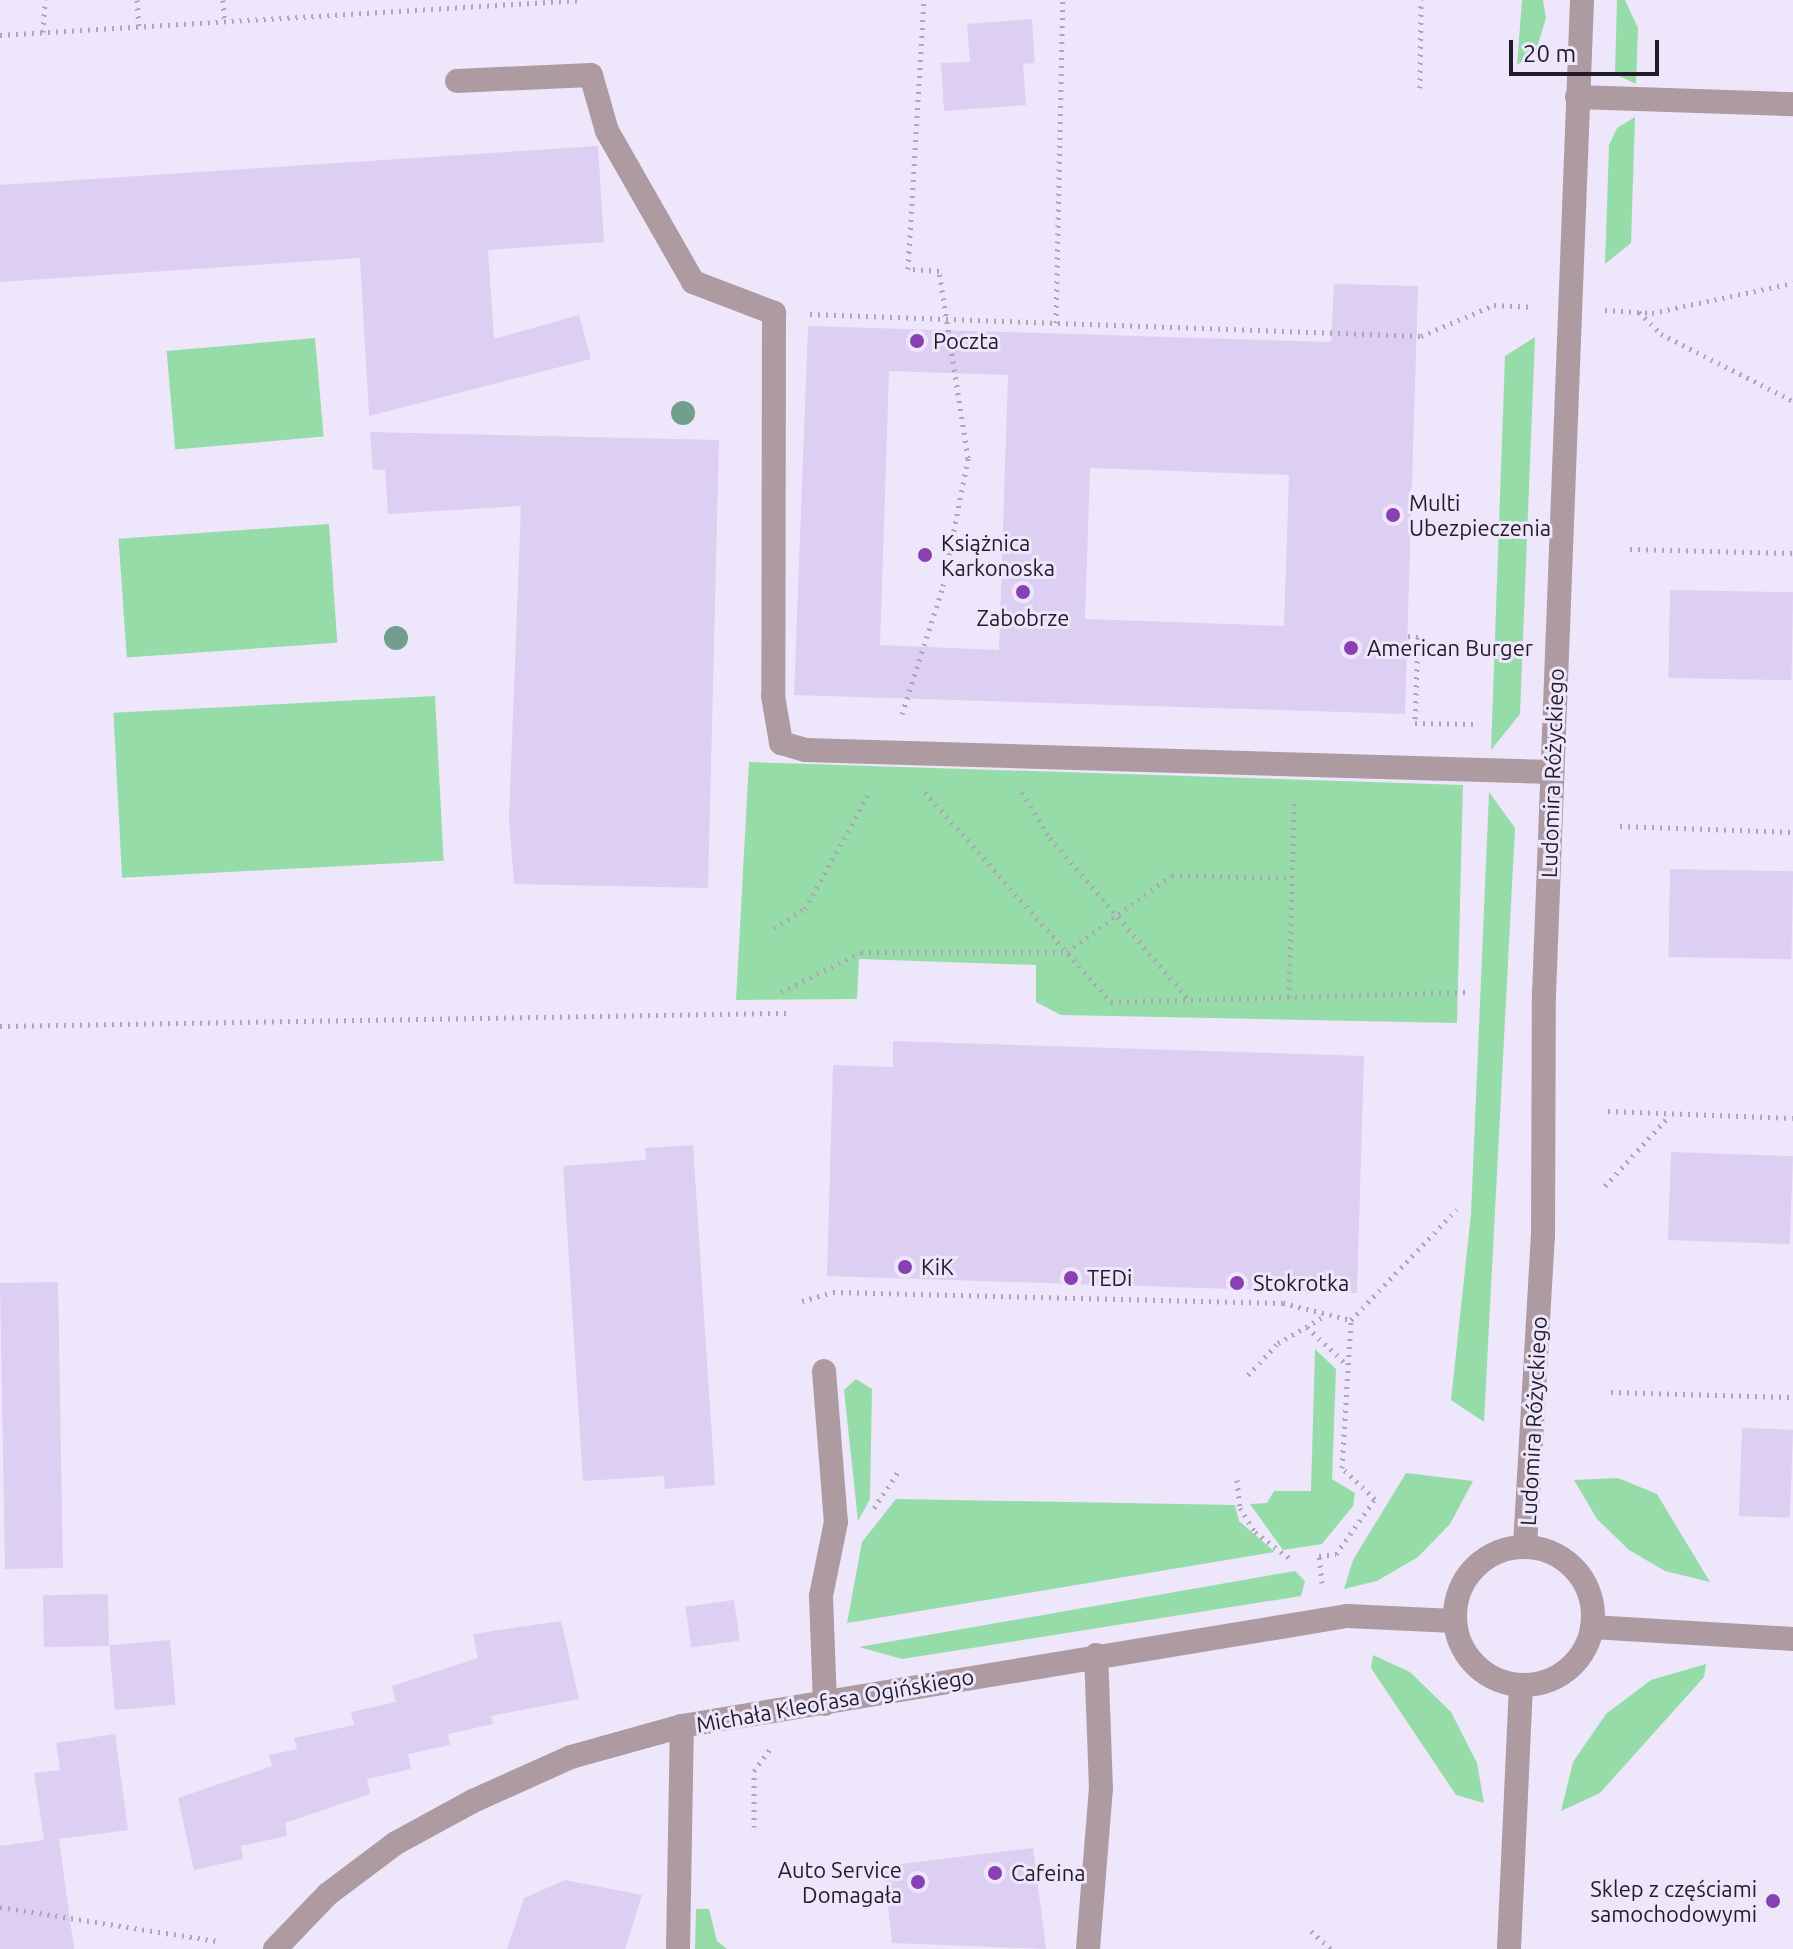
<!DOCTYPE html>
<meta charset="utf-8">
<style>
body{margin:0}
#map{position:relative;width:1793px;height:1949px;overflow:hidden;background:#eee6fb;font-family:Ubuntu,sans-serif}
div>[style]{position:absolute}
.green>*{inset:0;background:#96dca9;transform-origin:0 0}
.building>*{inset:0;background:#ddcff2;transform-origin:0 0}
.path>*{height:5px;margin-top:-2.5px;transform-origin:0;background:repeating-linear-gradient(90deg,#ada6b8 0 2px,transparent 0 8px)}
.minor>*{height:24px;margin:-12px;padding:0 12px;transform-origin:12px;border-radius:12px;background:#ad9ba1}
.minor>.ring{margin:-12px;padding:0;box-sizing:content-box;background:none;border:24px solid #ad9ba1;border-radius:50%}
.trees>*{width:24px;height:24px;margin:-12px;border-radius:50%;background:#719e8d}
.dots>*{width:22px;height:22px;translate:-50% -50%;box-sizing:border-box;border:4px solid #eee6fb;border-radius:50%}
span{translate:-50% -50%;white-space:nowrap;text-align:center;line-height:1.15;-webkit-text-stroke:6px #eee6fb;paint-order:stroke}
.poi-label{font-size:22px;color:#211c29}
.left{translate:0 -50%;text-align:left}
.right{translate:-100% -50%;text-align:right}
.street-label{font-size:22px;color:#211c29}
.scale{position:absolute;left:1509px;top:40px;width:150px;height:36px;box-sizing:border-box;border:4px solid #211c29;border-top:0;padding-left:10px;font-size:24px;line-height:28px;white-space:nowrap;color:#211c29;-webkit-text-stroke:6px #eee6fb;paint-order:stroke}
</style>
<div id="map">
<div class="green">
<div style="clip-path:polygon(1522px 0,1543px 0,1546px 18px,1536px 51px,1517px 65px)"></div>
<div style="clip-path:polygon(1617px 0,1625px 0,1638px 28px,1636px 84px,1615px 74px)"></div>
<div style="clip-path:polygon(1635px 117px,1631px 243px,1605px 264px,1609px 145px,1617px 128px)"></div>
<div style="clip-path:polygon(1535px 337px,1520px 714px,1491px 750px,1505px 356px)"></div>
<div style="left:315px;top:338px;width:99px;height:149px;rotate:85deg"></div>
<div style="left:329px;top:524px;width:119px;height:211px;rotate:86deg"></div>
<div style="left:435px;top:696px;width:165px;height:322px;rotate:87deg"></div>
<div style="clip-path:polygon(749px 762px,1463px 785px,1457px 1023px,1061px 1015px,1036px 1002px,1036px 965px,859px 959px,857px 999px,736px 1000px)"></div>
<div style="clip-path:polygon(1489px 792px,1515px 828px,1484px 1422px,1451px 1400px,1471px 1214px)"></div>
<div style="clip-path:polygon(1315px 1349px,1336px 1369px,1332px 1479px,1355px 1493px,1353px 1506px,1322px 1544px,1283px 1550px,1250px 1504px,1267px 1503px,1274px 1491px,1311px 1491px)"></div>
<div style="clip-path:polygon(856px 1379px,872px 1389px,870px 1499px,858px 1521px,844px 1390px)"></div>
<div style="clip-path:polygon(1406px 1473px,1473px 1481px,1450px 1524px,1418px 1557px,1377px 1581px,1344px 1589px,1353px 1560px)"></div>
<div style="clip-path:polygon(1618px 1478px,1657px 1494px,1710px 1582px,1665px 1571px,1629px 1550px,1597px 1519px,1574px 1480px)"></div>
<div style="clip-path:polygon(896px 1499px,1235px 1505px,1239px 1521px,1275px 1552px,847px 1623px,862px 1542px)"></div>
<div style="clip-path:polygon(1295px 1571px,1305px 1581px,1301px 1596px,902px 1659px,859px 1647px)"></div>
<div style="clip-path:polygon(1373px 1655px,1410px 1672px,1451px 1712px,1477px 1763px,1484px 1803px,1456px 1795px,1371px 1668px)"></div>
<div style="clip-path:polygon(1706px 1664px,1704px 1677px,1600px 1793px,1561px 1811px,1573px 1762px,1606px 1714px,1651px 1680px)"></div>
<div style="clip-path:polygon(696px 1909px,709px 1909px,717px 1941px,727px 1949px,695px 1949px)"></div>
</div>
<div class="building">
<div style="clip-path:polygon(1032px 19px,1035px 63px,1023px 64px,1026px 105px,944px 111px,941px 63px,970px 62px,967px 24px)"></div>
<div style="clip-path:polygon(598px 146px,604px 242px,488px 250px,494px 339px,579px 315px,591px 359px,369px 416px,360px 258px,0 282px,0 185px)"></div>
<div style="clip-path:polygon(evenodd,1334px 284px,1418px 286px,1405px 714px,794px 695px,808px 326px,1331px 342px,1334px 284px,889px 371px,1008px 375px,999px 650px,880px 645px,889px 371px,1334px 284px,1090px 468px,1289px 475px,1284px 626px,1085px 619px,1090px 468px)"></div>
<div style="clip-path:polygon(370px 432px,719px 440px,708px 888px,514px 884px,509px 819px,521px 506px,388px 514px,385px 470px,373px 470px)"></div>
<div style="left:1670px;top:590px;width:123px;height:88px;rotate:1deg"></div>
<div style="left:1670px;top:869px;width:123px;height:88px;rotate:1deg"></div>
<div style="clip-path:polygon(893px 1041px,1364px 1056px,1357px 1293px,827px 1276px,833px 1065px,893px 1067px)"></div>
<div style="clip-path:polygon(693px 1145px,715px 1485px,665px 1489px,664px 1476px,583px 1481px,563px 1166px,646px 1160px,645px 1148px)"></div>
<div style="left:1671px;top:1152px;width:122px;height:88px;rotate:2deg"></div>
<div style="left:58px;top:1282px;width:286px;height:58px;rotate:89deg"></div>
<div style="left:1742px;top:1428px;width:51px;height:88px;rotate:2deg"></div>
<div style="left:108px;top:1594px;width:52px;height:65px;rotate:89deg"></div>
<div style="left:734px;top:1600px;width:41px;height:49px;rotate:82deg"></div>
<div style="clip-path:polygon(561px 1621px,579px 1699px,491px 1716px,493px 1724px,448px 1734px,450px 1745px,408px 1754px,411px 1769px,367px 1779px,370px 1794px,285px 1823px,287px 1836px,241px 1846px,243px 1859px,194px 1870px,178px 1798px,272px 1766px,269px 1755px,297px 1749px,294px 1738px,354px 1725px,351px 1712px,396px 1702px,392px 1686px,478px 1658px,473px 1634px)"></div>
<div style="left:170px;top:1640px;width:65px;height:61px;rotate:85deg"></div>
<div style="clip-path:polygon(115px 1734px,128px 1830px,59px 1839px,74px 1949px,0 1949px,0 1846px,44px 1840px,34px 1773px,60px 1770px,56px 1743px)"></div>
<div style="clip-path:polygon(1033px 1848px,1046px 1949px,892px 1943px,884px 1866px)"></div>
<div style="clip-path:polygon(565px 1880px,642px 1895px,625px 1949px,507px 1949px,524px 1898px)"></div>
</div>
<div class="path">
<div style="left:137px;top:0;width:26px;rotate:86deg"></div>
<div style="left:223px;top:0;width:20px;rotate:87deg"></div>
<div style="left:43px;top:32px;width:32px;rotate:-86deg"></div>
<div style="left:0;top:35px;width:583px;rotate:-3.44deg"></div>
<div style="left:1420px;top:88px;width:88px;rotate:-89.3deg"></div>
<div style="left:1605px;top:310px;width:47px;rotate:3.7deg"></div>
<div style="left:1652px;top:313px;width:144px;rotate:-12deg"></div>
<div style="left:1639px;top:312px;width:31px;rotate:45deg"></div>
<div style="left:1661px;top:334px;width:148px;rotate:26.9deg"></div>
<div style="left:810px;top:314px;width:611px;rotate:2.06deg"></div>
<div style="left:1421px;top:336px;width:79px;rotate:-23deg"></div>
<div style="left:1494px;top:305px;width:40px;rotate:2.9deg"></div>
<div style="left:1056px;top:323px;width:323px;rotate:-88.8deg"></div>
<div style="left:1630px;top:549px;width:163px;rotate:1.4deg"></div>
<div style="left:1408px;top:636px;width:10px;rotate:6deg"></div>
<div style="left:1418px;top:637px;width:86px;rotate:92deg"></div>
<div style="left:1415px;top:723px;width:63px;rotate:0.9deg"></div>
<div style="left:902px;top:714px;width:134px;rotate:-72.2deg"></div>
<div style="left:943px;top:586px;width:130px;rotate:-78.9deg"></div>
<div style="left:968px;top:458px;width:189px;rotate:-98.8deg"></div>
<div style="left:939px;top:271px;width:31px;rotate:-176deg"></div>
<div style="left:908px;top:269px;width:269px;rotate:-86.6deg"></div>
<div style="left:925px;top:792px;width:281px;rotate:48.5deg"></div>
<div style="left:1111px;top:1002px;width:358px;rotate:-1.6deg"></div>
<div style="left:1022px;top:792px;width:54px;rotate:58.7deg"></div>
<div style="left:1050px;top:838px;width:216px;rotate:49.3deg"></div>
<div style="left:1620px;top:826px;width:173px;rotate:2deg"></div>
<div style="left:774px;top:928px;width:36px;rotate:-32deg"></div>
<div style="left:805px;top:909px;width:136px;rotate:-61deg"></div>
<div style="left:781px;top:992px;width:89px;rotate:-26.6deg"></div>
<div style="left:861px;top:952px;width:206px"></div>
<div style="left:1067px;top:952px;width:130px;rotate:-36.3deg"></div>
<div style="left:1172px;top:875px;width:120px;rotate:1.4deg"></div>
<div style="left:1289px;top:997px;width:195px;rotate:-88.5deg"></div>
<div style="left:0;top:1026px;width:786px;rotate:-0.95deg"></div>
<div style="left:1608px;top:1111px;width:185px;rotate:2.2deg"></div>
<div style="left:1605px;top:1186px;width:96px;rotate:-47.5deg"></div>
<div style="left:802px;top:1301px;width:32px;rotate:-16deg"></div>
<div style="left:833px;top:1292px;width:450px;rotate:1.4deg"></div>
<div style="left:1283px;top:1303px;width:70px;rotate:14deg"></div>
<div style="left:1307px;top:1327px;width:54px;rotate:43.5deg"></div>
<div style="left:1248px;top:1375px;width:44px;rotate:-46.8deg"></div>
<div style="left:1278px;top:1343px;width:50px;rotate:-30.2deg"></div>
<div style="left:1611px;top:1392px;width:182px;rotate:1.6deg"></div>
<div style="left:1237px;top:1480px;width:28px;rotate:84deg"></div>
<div style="left:1240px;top:1508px;width:28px;rotate:58deg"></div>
<div style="left:1255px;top:1532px;width:46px;rotate:37.1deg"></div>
<div style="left:874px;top:1508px;width:47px;rotate:-56.3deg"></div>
<div style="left:1322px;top:1583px;width:27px;rotate:-96deg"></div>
<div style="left:1319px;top:1556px;width:17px;rotate:-7deg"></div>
<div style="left:1336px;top:1554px;width:67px;rotate:-54.7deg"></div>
<div style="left:1375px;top:1499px;width:45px;rotate:-136.8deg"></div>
<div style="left:1342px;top:1468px;width:148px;rotate:-86.5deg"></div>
<div style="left:1351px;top:1320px;width:153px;rotate:-46.3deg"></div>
<div style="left:754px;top:1827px;width:56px;rotate:-90deg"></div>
<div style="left:754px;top:1771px;width:27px;rotate:-54deg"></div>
<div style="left:0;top:1907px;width:221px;rotate:8.9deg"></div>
<div style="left:1311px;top:1931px;width:27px;rotate:42deg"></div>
</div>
<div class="minor">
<div style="left:457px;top:81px;width:134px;rotate:-2.6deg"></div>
<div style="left:591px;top:75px;width:58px;rotate:74.1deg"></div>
<div style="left:607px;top:131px;width:174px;rotate:60.3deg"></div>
<div style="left:693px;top:282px;width:87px;rotate:20.9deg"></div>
<div style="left:774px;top:313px;width:383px;rotate:90.1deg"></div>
<div style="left:773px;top:696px;width:48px;rotate:80.3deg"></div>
<div style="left:781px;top:743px;width:25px;rotate:16deg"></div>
<div style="left:805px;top:750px;width:747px;rotate:1.69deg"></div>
<div style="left:1577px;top:97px;width:216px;rotate:1.9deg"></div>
<div style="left:824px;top:1371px;width:151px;rotate:85.5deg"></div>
<div style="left:836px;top:1522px;width:76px;rotate:101.5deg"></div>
<div style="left:821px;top:1596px;width:108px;rotate:87.9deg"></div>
<div style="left:1525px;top:1546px;width:310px;rotate:-86.7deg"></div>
<div style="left:1543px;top:1237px;width:243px;rotate:-89.8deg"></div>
<div style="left:1544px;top:994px;width:995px;rotate:-87.81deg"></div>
<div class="ring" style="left:1455px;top:1547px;width:114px;height:114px"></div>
<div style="left:1592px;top:1627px;width:201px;rotate:3.4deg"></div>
<div style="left:275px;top:1949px;width:76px;rotate:-46.1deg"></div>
<div style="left:328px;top:1894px;width:85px;rotate:-36.9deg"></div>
<div style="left:396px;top:1843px;width:88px;rotate:-28.6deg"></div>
<div style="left:473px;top:1801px;width:107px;rotate:-24.2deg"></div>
<div style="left:571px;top:1757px;width:115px;rotate:-15.6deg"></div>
<div style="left:682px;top:1726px;width:674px;rotate:-9.39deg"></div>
<div style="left:1347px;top:1616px;width:107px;rotate:2.7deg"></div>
<div style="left:678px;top:1949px;width:223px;rotate:-89deg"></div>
<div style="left:1088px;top:1949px;width:161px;rotate:-85.4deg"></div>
<div style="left:1101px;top:1789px;width:134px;rotate:-92.1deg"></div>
<div style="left:1509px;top:1949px;width:264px;rotate:-87.4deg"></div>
</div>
<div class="trees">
<div style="left:683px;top:413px"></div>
<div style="left:396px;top:638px"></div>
</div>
<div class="dots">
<div style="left:917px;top:341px;background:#8840b2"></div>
<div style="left:1393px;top:515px;background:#8840b2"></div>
<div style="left:925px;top:555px;background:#8840b2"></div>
<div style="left:1023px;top:592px;background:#8840b2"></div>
<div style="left:1351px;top:648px;background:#8840b2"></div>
<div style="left:905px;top:1267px;background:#8840b2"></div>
<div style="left:1071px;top:1278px;background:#8840b2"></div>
<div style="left:1237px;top:1283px;background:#8840b2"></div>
<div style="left:995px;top:1873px;background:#8840b2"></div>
<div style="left:918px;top:1882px;background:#8840b2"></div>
<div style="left:1773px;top:1901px;background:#8840b2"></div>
</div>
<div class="poi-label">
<span class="left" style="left:933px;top:341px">Poczta</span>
<span class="left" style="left:1409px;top:515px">Multi<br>Ubezpieczenia</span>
<span class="left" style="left:941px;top:555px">Książnica<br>Karkonoska</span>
<span style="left:1023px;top:618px">Zabobrze</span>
<span class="left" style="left:1367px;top:648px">American Burger</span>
<span class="left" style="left:921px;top:1267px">KiK</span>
<span class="left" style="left:1087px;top:1278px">TEDi</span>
<span class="left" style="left:1253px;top:1283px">Stokrotka</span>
<span class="right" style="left:902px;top:1882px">Auto Service<br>Domagała</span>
<span class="left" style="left:1011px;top:1873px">Cafeina</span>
<span class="right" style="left:1757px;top:1901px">Sklep z częściami<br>samochodowymi</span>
</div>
<div class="street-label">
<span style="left:1552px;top:773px;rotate:-88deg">Ludomira Różyckiego</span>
<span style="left:1533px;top:1421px;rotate:-87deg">Ludomira Różyckiego</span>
<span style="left:835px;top:1700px;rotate:-10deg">Michała Kleofasa Ogińskiego</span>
</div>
<div class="scale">20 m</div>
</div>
